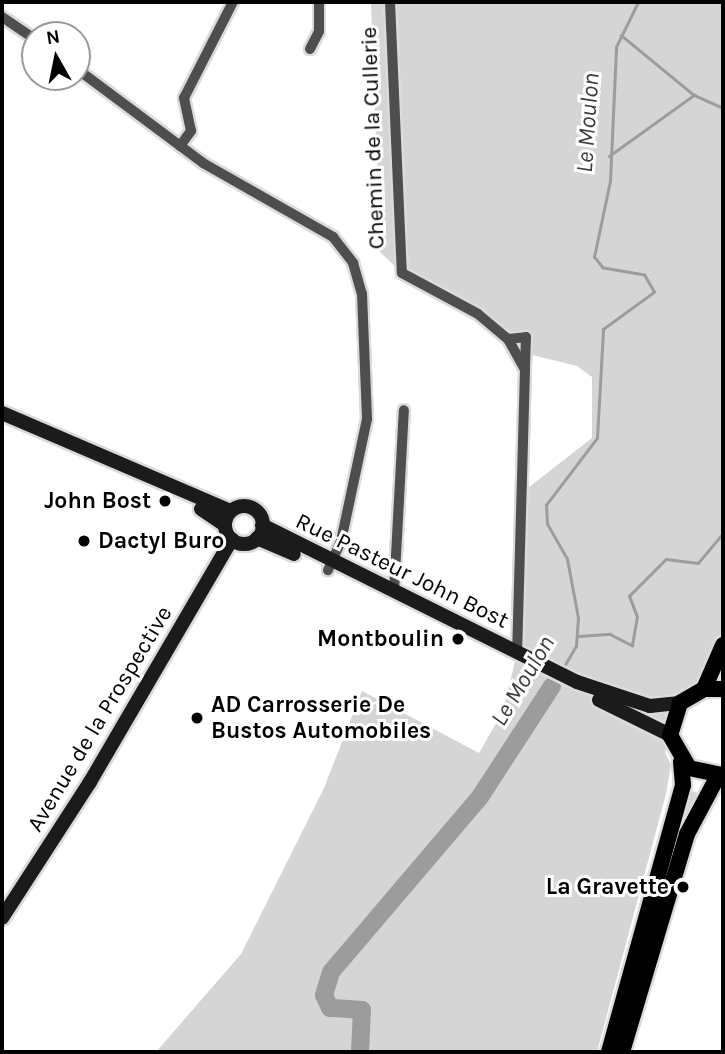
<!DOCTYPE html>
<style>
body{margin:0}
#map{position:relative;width:725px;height:1054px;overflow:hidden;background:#fff;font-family:Karla,sans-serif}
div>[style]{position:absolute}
.green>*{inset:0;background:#d5d5d5}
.stream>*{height:2.5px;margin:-1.25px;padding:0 1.25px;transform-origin:1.25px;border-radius:1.25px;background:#9c9c9c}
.river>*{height:18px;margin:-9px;padding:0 9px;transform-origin:9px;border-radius:9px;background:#9c9c9c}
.roads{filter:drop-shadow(2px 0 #dbdbdb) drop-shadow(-2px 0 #dbdbdb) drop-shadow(0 2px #dbdbdb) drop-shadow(0 -2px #dbdbdb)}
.minor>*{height:10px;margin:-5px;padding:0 5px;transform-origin:5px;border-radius:5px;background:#4e4e4e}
.secondary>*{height:14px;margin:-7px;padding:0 7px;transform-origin:7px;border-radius:7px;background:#1b1b1b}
.secondary>.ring{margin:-7px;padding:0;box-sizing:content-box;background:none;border:14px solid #1b1b1b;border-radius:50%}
.primary>*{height:16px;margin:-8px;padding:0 8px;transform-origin:8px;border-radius:8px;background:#000}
.dots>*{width:19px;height:19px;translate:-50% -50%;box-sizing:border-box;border:4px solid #fff;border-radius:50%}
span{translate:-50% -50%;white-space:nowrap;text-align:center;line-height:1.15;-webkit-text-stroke:6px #fff;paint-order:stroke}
.street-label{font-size:23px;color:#000}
.poi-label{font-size:23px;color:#000;font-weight:700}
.right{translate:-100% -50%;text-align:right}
.left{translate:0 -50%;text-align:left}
.water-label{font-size:24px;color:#3d3d3d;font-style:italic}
.frame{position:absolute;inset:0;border:4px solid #000;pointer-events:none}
.north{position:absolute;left:21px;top:21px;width:70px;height:70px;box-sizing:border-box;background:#fff;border:2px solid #999;border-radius:50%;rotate:351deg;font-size:19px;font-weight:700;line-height:28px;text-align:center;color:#000}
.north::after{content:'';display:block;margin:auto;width:24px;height:32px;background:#000;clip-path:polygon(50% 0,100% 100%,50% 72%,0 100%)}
</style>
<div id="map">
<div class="green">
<div style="clip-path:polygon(371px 2px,723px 2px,723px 645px,704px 689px,687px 694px,665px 753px,671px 764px,666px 794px,597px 1052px,156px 1052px,241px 954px,324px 788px,362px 691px,479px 753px,502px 713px,519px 646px,524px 491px,592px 438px,592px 377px,577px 366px,528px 354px,528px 343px,402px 273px,380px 252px)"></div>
<div style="clip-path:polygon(686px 789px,700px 794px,678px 839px,674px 838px)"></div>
</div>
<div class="stream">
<div style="left:621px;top:35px;width:94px;rotate:39.4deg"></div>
<div style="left:609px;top:156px;width:105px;rotate:-35.7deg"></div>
<div style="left:694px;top:95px;width:32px;rotate:24deg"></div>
<div style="left:723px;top:505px;width:13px;rotate:90deg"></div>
<div style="left:578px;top:636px;width:32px;rotate:-4deg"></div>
<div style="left:610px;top:634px;width:25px;rotate:27deg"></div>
<div style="left:632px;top:645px;width:28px;rotate:-80deg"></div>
<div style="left:637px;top:617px;width:22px;rotate:-111deg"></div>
<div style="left:629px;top:596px;width:52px;rotate:-45deg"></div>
<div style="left:666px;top:559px;width:32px;rotate:7deg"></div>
<div style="left:698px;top:563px;width:39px;rotate:-50deg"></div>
<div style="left:562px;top:670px;width:28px;rotate:-60deg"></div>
<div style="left:576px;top:646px;width:28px;rotate:-86deg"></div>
<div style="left:578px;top:618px;width:60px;rotate:-100.6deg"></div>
<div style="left:567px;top:559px;width:40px;rotate:-119.7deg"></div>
<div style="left:547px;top:524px;width:19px;rotate:-93deg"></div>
<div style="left:546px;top:505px;width:84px;rotate:-52.7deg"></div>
<div style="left:597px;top:438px;width:109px;rotate:-86.8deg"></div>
<div style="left:603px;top:329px;width:63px;rotate:-36deg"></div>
<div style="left:654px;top:292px;width:20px;rotate:-120deg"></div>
<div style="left:644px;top:275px;width:42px;rotate:-170.3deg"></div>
<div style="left:603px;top:268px;width:14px;rotate:-129deg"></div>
<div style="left:594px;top:257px;width:78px;rotate:-78.1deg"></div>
<div style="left:610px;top:181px;width:134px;rotate:-87.4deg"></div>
<div style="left:616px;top:47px;width:50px;rotate:-63.9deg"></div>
<div style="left:552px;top:686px;width:9px;rotate:-54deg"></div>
<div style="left:361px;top:1048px;width:11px;rotate:22deg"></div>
</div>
<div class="river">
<div style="left:360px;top:1052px;width:42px;rotate:-87.3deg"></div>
<div style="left:362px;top:1010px;width:32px;rotate:-176deg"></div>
<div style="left:330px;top:1008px;width:14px;rotate:-115deg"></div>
<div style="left:324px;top:995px;width:24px;rotate:-73deg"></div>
<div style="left:331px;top:972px;width:230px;rotate:-49.6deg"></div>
<div style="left:480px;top:797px;width:132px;rotate:-57deg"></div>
</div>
<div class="roads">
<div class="minor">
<div style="left:390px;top:2px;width:271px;rotate:87.5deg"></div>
<div style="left:402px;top:273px;width:86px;rotate:28.3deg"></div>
<div style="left:478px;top:314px;width:39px;rotate:40deg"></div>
<div style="left:508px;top:339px;width:35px;rotate:61deg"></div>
<div style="left:525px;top:370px;width:283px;rotate:91.6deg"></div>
<div style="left:2px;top:17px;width:40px;rotate:34deg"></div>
<div style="left:310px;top:49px;width:20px;rotate:-63deg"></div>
<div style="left:319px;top:31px;width:29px;rotate:-90deg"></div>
<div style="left:77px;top:69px;width:157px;rotate:36.7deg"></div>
<div style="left:203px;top:163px;width:150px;rotate:29.6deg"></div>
<div style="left:333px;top:237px;width:33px;rotate:52deg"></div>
<div style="left:353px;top:263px;width:32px;rotate:74deg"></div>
<div style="left:362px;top:294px;width:125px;rotate:87.7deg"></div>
<div style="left:367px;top:419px;width:125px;rotate:102deg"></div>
<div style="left:341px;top:541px;width:32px;rotate:114deg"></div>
<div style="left:180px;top:146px;width:19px;rotate:-54deg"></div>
<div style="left:191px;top:131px;width:34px;rotate:-102deg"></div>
<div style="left:184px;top:98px;width:108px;rotate:-63deg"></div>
<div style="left:508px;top:339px;width:18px;rotate:-6deg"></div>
<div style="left:526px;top:337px;width:33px;rotate:92deg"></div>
<div style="left:394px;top:592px;width:182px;rotate:-86.9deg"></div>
</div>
<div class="secondary">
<div style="left:2px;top:413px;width:249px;rotate:23.2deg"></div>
<div class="ring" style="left:225px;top:506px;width:24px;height:24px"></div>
<div style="left:201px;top:509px;width:29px;rotate:34deg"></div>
<div style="left:262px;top:525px;width:352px;rotate:26.5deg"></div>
<div style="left:577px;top:682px;width:77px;rotate:18.2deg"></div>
<div style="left:650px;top:706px;width:30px;rotate:-6deg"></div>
<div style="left:257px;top:538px;width:40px;rotate:23.4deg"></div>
<div style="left:599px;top:700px;width:79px;rotate:26.2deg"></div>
<div style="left:2px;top:918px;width:162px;rotate:-57.1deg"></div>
<div style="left:90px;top:782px;width:281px;rotate:-59.7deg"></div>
</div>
<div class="primary">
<div style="left:704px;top:689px;width:48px;rotate:-66.6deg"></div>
<div style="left:723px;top:689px;width:19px;rotate:180deg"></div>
<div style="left:704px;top:689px;width:28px;rotate:150deg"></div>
<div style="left:680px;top:703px;width:34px;rotate:107deg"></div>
<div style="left:670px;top:735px;width:38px;rotate:60deg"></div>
<div style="left:689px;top:768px;width:35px;rotate:12deg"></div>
<div style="left:609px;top:1052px;width:277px;rotate:-74.5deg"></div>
<div style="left:683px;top:785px;width:23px;rotate:-95deg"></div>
<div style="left:622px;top:1052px;width:227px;rotate:-73.4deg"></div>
<div style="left:687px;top:834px;width:66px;rotate:-61.9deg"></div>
</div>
</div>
<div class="dots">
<div style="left:165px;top:501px;background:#000"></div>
<div style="left:84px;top:541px;background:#000"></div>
<div style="left:458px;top:639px;background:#000"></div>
<div style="left:197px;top:718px;background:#000"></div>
<div style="left:683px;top:887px;background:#000"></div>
</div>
<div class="street-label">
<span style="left:373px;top:138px;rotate:-92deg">Chemin de la Cullerie</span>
<span style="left:402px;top:571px;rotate:26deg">Rue Pasteur John Bost</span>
<span style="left:100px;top:719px;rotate:-59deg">Avenue de la Prospective</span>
</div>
<div class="poi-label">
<span class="right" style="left:151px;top:501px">John Bost</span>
<span class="left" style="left:98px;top:541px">Dactyl Buro</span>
<span class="right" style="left:444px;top:639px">Montboulin</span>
<span class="left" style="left:211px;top:718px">AD Carrosserie De<br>Bustos Automobiles</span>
<span class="right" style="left:669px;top:887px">La Gravette</span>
</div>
<div class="water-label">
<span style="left:588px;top:123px;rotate:-86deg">Le Moulon</span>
<span style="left:523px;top:681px;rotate:-59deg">Le Moulon</span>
</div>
<div class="frame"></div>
<div class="north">N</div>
</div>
